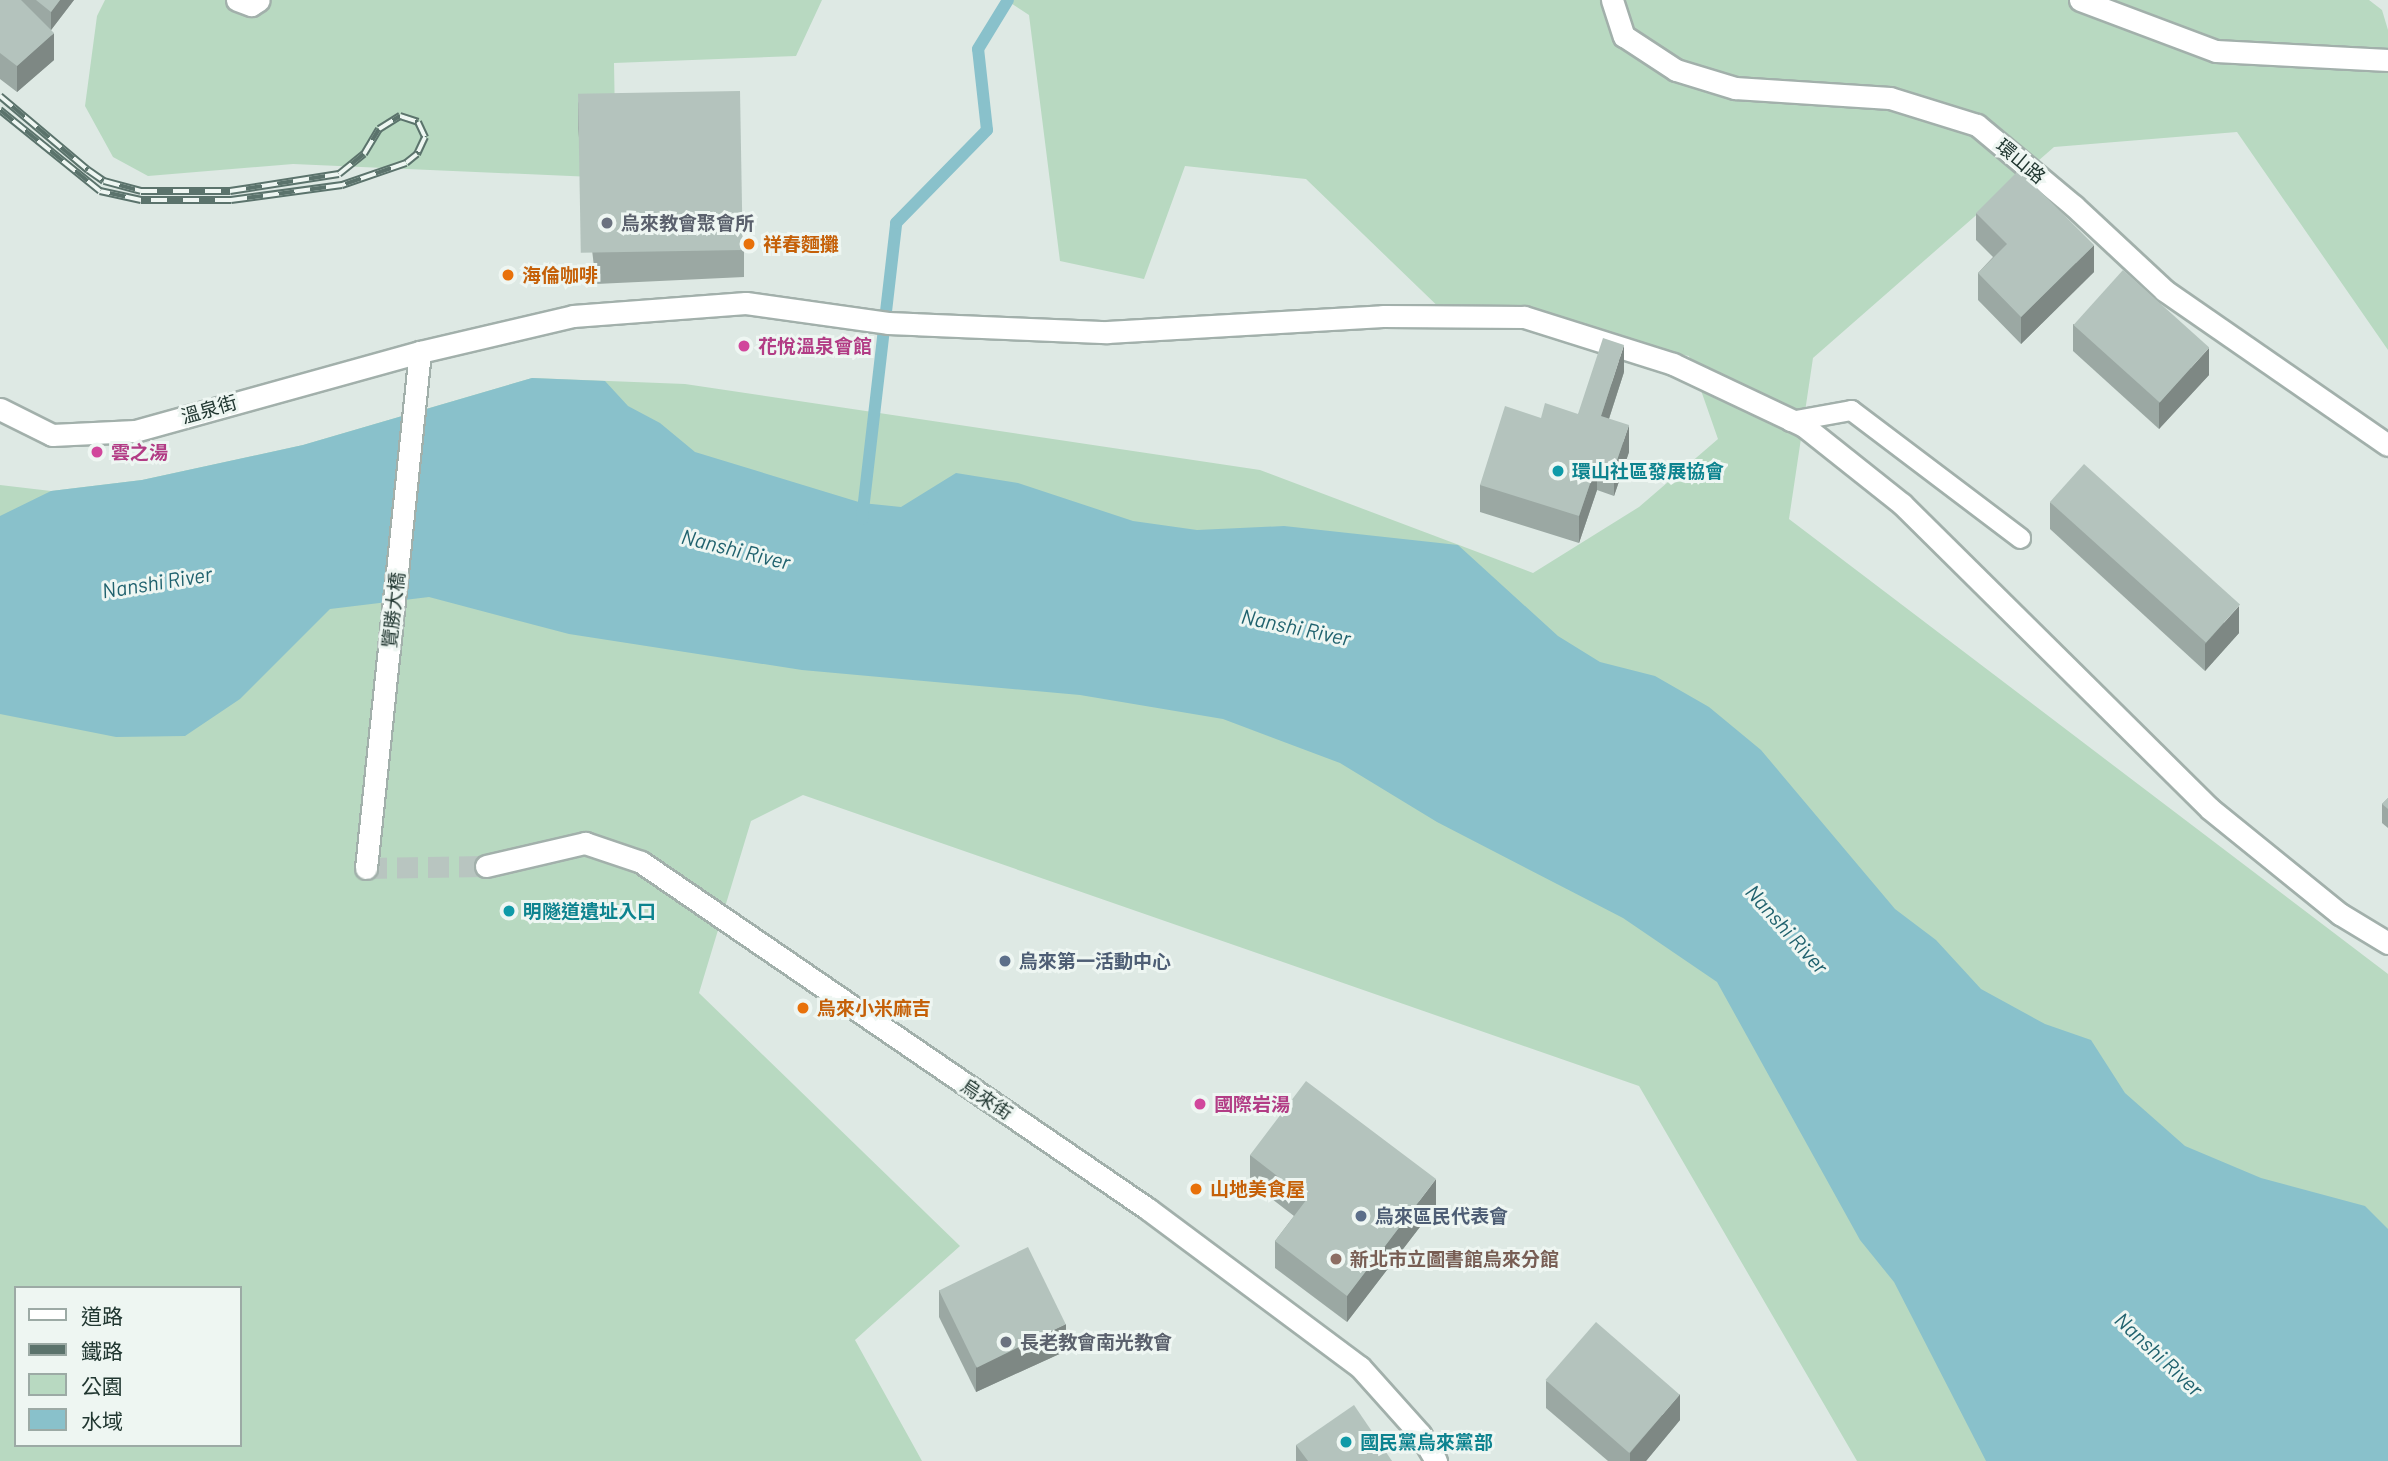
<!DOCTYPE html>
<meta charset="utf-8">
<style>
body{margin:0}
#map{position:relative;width:2388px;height:1461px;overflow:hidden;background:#dee9e4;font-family:Barlow,"Noto Sans TC",sans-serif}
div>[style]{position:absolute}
.green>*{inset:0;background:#b8d9c1}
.water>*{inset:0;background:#89c1cb}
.stream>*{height:12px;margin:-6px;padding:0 6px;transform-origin:6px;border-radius:6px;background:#89c1cb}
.secondary-tunnel>*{height:21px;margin-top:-10.5px;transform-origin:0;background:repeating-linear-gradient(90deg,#b8c5c0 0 21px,transparent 0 31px)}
.roads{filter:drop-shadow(2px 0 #a2b0ab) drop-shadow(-2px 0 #a2b0ab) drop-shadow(0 2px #a2b0ab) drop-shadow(0 -2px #a2b0ab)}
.lane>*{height:19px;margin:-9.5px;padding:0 9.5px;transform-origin:9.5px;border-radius:9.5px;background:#fff}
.street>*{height:21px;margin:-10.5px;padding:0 10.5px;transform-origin:10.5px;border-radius:10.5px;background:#fff}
.secondary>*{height:21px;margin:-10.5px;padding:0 10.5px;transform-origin:10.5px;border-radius:10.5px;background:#fff}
.rail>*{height:8px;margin-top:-4px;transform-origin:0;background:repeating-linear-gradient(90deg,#eef6f2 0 16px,#5b736c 0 32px);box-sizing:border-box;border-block:2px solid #5b736c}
.wall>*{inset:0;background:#9ba8a3}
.shaded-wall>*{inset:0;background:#7e8884}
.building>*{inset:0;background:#b4c3bd;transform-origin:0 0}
.dots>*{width:19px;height:19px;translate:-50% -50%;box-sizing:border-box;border:4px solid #eef6f2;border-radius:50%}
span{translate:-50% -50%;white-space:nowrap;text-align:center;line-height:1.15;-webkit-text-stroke:6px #eef6f2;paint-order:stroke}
.street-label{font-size:19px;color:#213731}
.worship-label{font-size:19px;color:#5b616d;font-weight:700}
.left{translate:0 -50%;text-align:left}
.food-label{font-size:19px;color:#c56008;font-weight:700}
.hotel-label{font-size:19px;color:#b23c85;font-weight:700}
.culture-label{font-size:19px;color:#0d838f;font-weight:700}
.service-label{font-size:19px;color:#4e5e75;font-weight:700}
.education-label{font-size:19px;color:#785e54;font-weight:700}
.water-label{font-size:21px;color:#20626e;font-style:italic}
.legend{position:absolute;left:14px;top:1286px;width:228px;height:161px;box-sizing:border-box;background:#eef6f2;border:2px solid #9caaa5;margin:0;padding:9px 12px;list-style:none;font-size:21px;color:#213731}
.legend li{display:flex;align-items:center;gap:14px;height:35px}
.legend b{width:35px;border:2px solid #9caaa5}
</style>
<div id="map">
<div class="green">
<div style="clip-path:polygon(105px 0,822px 0,796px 56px,614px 63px,616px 178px,293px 164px,148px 176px,113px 157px,85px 106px,97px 16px)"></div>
<div style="clip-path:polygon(evenodd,1006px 0,2369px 0,2382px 10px,2388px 30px,2388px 350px,2237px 132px,2054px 147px,1813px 358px,1789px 519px,2388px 974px,2388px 1461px,1857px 1461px,1639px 1086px,803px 795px,751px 821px,699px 993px,960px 1246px,855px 1340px,922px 1461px,0 1461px,0 485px,51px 491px,142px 480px,303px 445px,532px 378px,685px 384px,1260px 470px,1533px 573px,1639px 507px,1718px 439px,1689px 356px,1449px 317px,1306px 179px,1185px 166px,1144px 279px,1060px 261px,1029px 15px,1006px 0,16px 1288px,240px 1288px,240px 1445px,16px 1445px,16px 1288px)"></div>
</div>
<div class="water">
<div style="clip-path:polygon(532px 378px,605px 381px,628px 406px,660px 423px,695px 452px,862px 503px,901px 507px,956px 473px,1018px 483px,1133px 521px,1197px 530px,1284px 526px,1458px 545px,1558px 636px,1600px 662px,1655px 676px,1709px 707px,1761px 750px,1895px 909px,1936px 940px,1981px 989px,2045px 1024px,2091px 1040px,2125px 1093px,2185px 1146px,2261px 1178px,2365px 1206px,2388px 1229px,2388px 1461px,1986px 1461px,1894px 1282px,1860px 1240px,1717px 982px,1623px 918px,1437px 822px,1340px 763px,1223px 719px,1080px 695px,802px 670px,569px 634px,429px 597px,330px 609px,240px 699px,185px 736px,116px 737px,0 714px,0 516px,51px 491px,142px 480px,303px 445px)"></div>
</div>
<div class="stream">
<div style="left:862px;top:519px;width:298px;rotate:-83.4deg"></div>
<div style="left:896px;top:223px;width:130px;rotate:-45.6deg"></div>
<div style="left:987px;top:130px;width:81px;rotate:-96.3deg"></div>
<div style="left:978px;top:49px;width:57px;rotate:-58.5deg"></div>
</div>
<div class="secondary-tunnel">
<div style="left:366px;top:868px;width:120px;rotate:-1deg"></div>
</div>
<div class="roads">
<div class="lane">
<div style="left:1790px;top:421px;width:62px;rotate:-10.2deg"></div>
<div style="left:1851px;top:410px;width:212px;rotate:37.1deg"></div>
</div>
<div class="street">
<div style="left:237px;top:0;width:15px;rotate:20deg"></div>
<div style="left:251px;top:5px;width:9px;rotate:-32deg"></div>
</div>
<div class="secondary">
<div style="left:1612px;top:0;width:38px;rotate:72deg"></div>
<div style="left:1624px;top:36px;width:62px;rotate:33.2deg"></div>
<div style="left:1676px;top:70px;width:62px;rotate:17deg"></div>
<div style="left:1735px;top:88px;width:155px;rotate:3.7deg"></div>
<div style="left:1890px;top:98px;width:91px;rotate:17.2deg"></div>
<div style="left:1977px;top:125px;width:126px;rotate:39.9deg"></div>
<div style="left:2074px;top:206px;width:123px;rotate:43deg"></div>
<div style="left:2164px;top:290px;width:272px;rotate:34.7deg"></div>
<div style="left:2080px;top:0;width:145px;rotate:20.6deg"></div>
<div style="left:2216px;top:51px;width:172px;rotate:3deg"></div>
<div style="left:0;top:409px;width:58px;rotate:26.6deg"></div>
<div style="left:52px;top:435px;width:83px;rotate:-2.8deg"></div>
<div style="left:135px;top:431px;width:296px;rotate:-15.5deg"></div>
<div style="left:420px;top:352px;width:157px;rotate:-13.2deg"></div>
<div style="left:573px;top:316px;width:173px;rotate:-4.3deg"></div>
<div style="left:746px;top:303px;width:143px;rotate:8deg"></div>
<div style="left:888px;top:323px;width:219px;rotate:2.4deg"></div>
<div style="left:1107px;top:332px;width:276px;rotate:-3.3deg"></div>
<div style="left:1383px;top:316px;width:141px;rotate:0.4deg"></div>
<div style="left:1524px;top:317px;width:156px;rotate:17.5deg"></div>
<div style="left:1673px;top:364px;width:145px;rotate:25.3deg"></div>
<div style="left:1804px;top:426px;width:125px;rotate:38.5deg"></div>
<div style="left:1902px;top:504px;width:432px;rotate:44.7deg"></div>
<div style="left:2209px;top:808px;width:169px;rotate:39deg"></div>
<div style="left:2340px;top:914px;width:56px;rotate:31.1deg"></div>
<div style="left:486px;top:866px;width:102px;rotate:-13.1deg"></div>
<div style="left:585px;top:843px;width:59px;rotate:18.7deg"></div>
<div style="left:641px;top:862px;width:614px;rotate:34.39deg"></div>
<div style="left:1148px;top:1209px;width:264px;rotate:36.7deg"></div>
<div style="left:1360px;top:1367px;width:90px;rotate:48.2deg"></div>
<div style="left:1420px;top:1434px;width:31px;rotate:59deg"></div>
<div style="left:366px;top:868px;width:519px;rotate:-84.03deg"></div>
</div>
</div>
<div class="rail">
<div style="left:0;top:96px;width:115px;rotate:40.1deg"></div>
<div style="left:88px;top:170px;width:19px;rotate:35deg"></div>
<div style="left:104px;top:181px;width:38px;rotate:15deg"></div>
<div style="left:141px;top:191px;width:89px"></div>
<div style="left:230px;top:191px;width:110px;rotate:-8.9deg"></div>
<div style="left:339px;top:174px;width:32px;rotate:-39deg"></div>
<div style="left:364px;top:154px;width:29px;rotate:-59deg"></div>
<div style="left:379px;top:129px;width:25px;rotate:-32deg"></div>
<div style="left:400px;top:116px;width:19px;rotate:18deg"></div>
<div style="left:418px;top:122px;width:17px;rotate:65deg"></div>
<div style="left:425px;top:137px;width:19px;rotate:115deg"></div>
<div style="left:417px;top:154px;width:14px;rotate:141deg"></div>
<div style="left:406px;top:163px;width:68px;rotate:161deg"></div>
<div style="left:342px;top:185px;width:112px;rotate:172.3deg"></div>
<div style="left:231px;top:200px;width:90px;rotate:180deg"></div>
<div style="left:141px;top:200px;width:42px;rotate:-167.6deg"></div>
<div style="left:100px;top:191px;width:129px;rotate:-141deg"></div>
</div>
<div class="wall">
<div style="clip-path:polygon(0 0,74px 0,51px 30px,54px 60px,17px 92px,0 79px)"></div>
<div style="clip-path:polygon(578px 102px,744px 250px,744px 277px,596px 284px,578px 129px)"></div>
<div style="clip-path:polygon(1976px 213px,2094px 272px,2021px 344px,1978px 300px,1978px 273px,1993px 257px,1976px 240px)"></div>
<div style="clip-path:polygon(2073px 324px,2209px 375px,2159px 429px,2073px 351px)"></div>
<div style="clip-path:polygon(1624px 372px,1609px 419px,1629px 452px,1614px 496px,1597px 490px,1579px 543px,1480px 512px,1480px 485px,1541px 418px,1578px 414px)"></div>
<div style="clip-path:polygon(2050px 502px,2239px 633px,2205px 671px,2050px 529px)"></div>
<div style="clip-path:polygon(2388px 798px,2388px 828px,2382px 823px,2382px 804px)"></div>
<div style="clip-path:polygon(1250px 1155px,1436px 1206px,1347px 1322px,1275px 1268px,1275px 1241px,1294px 1216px,1250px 1182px)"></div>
<div style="clip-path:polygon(939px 1290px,1066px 1351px,976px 1392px,939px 1317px)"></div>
<div style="clip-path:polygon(1546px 1381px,1680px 1420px,1646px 1461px,1608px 1461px,1546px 1408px)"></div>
<div style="clip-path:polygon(1296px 1445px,1392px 1461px,1296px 1461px)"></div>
</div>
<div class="shaded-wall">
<div style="clip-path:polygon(60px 0,74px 0,51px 30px,51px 12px)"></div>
<div style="clip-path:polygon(54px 33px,54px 60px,17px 92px,17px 66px)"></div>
<div style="clip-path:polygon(2094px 245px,2094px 272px,2021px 344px,2021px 317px)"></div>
<div style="clip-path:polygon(1624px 345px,1624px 372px,1601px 443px,1601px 416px)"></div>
<div style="clip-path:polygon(2209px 348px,2209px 375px,2159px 429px,2159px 403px)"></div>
<div style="clip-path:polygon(1629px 425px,1629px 452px,1614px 496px,1614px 469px)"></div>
<div style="clip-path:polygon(1597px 463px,1597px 490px,1579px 543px,1579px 516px)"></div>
<div style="clip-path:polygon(2239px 606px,2239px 633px,2205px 671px,2205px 644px)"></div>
<div style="clip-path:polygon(1436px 1179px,1436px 1206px,1347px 1322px,1347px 1296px)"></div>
<div style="clip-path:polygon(1066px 1324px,1066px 1351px,976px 1392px,976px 1365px)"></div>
<div style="clip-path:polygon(1680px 1394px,1680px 1420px,1646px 1461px,1630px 1461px,1630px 1453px)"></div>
</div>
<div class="building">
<div style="clip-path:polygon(0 0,21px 0,54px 33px,17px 66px,0 53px)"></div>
<div style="clip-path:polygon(36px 0,60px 0,51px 12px)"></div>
<div style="left:740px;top:91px;width:159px;height:162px;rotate:89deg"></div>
<div style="clip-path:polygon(2019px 170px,2094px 245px,2021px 317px,1978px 273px,2007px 244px,1976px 213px)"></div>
<div style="left:2123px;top:270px;width:116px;height:74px;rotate:42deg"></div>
<div style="clip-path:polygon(1603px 338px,1624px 345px,1601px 416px,1629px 425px,1614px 469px,1597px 463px,1579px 516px,1480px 485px,1505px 406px,1541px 418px,1545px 403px,1578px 414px)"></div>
<div style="left:2084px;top:464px;width:210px;height:51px;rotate:42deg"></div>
<div style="clip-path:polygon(2388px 798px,2388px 809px,2382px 804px)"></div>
<div style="clip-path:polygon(1306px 1081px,1436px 1179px,1347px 1296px,1275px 1241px,1307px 1199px,1250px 1155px)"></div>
<div style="left:1028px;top:1247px;width:86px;height:99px;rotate:64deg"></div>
<div style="left:1596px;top:1322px;width:111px;height:77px;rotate:41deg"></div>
<div style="clip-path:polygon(1354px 1405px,1392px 1461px,1308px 1461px,1296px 1445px)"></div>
</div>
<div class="dots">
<div style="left:607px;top:223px;background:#6b7280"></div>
<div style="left:749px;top:244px;background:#e8710a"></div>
<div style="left:508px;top:275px;background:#e8710a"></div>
<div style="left:744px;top:346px;background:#d1479c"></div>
<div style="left:97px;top:452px;background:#d1479c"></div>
<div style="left:1558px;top:471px;background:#0f9aa8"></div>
<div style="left:509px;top:911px;background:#0f9aa8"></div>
<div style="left:1005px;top:961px;background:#5c6f8a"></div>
<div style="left:803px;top:1008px;background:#e8710a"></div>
<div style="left:1200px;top:1104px;background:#d1479c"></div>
<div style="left:1196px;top:1189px;background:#e8710a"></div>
<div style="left:1361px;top:1216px;background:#5c6f8a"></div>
<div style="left:1336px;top:1259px;background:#8d6e63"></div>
<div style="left:1006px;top:1342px;background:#6b7280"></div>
<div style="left:1346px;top:1442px;background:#0f9aa8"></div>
</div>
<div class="street-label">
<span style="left:2021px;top:161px;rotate:40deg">環山路</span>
<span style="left:209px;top:409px;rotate:-16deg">溫泉街</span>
<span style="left:393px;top:610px;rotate:-84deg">覽勝大橋</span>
<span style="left:987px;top:1099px;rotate:34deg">烏來街</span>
</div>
<div class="worship-label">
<span class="left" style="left:621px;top:223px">烏來教會聚會所</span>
<span class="left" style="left:1020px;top:1342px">長老教會南光教會</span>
</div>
<div class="food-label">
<span class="left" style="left:763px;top:244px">祥春麵攤</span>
<span class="left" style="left:522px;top:275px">海倫咖啡</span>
<span class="left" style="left:817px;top:1008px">烏來小米麻吉</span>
<span class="left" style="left:1210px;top:1189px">山地美食屋</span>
</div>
<div class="hotel-label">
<span class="left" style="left:758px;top:346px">花悅溫泉會館</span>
<span class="left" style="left:111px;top:452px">雲之湯</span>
<span class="left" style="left:1214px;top:1104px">國際岩湯</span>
</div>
<div class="culture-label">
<span class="left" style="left:1572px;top:471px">環山社區發展協會</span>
<span class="left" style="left:523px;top:911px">明隧道遺址入口</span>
<span class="left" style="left:1360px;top:1442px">國民黨烏來黨部</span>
</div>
<div class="service-label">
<span class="left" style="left:1019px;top:961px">烏來第一活動中心</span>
<span class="left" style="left:1375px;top:1216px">烏來區民代表會</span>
</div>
<div class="education-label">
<span class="left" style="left:1350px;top:1259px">新北市立圖書館烏來分館</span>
</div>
<div class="water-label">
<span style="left:736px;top:549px;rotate:14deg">Nanshi River</span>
<span style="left:157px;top:582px;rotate:-9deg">Nanshi River</span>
<span style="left:1296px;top:627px;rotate:12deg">Nanshi River</span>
<span style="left:1787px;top:929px;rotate:48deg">Nanshi River</span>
<span style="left:2159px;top:1354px;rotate:43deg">Nanshi River</span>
</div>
<ul class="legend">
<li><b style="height:9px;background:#fff"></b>道路</li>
<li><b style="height:9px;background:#5b736c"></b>鐵路</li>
<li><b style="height:19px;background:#b8d9c1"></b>公園</li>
<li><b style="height:19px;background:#89c1cb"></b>水域</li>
</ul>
</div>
